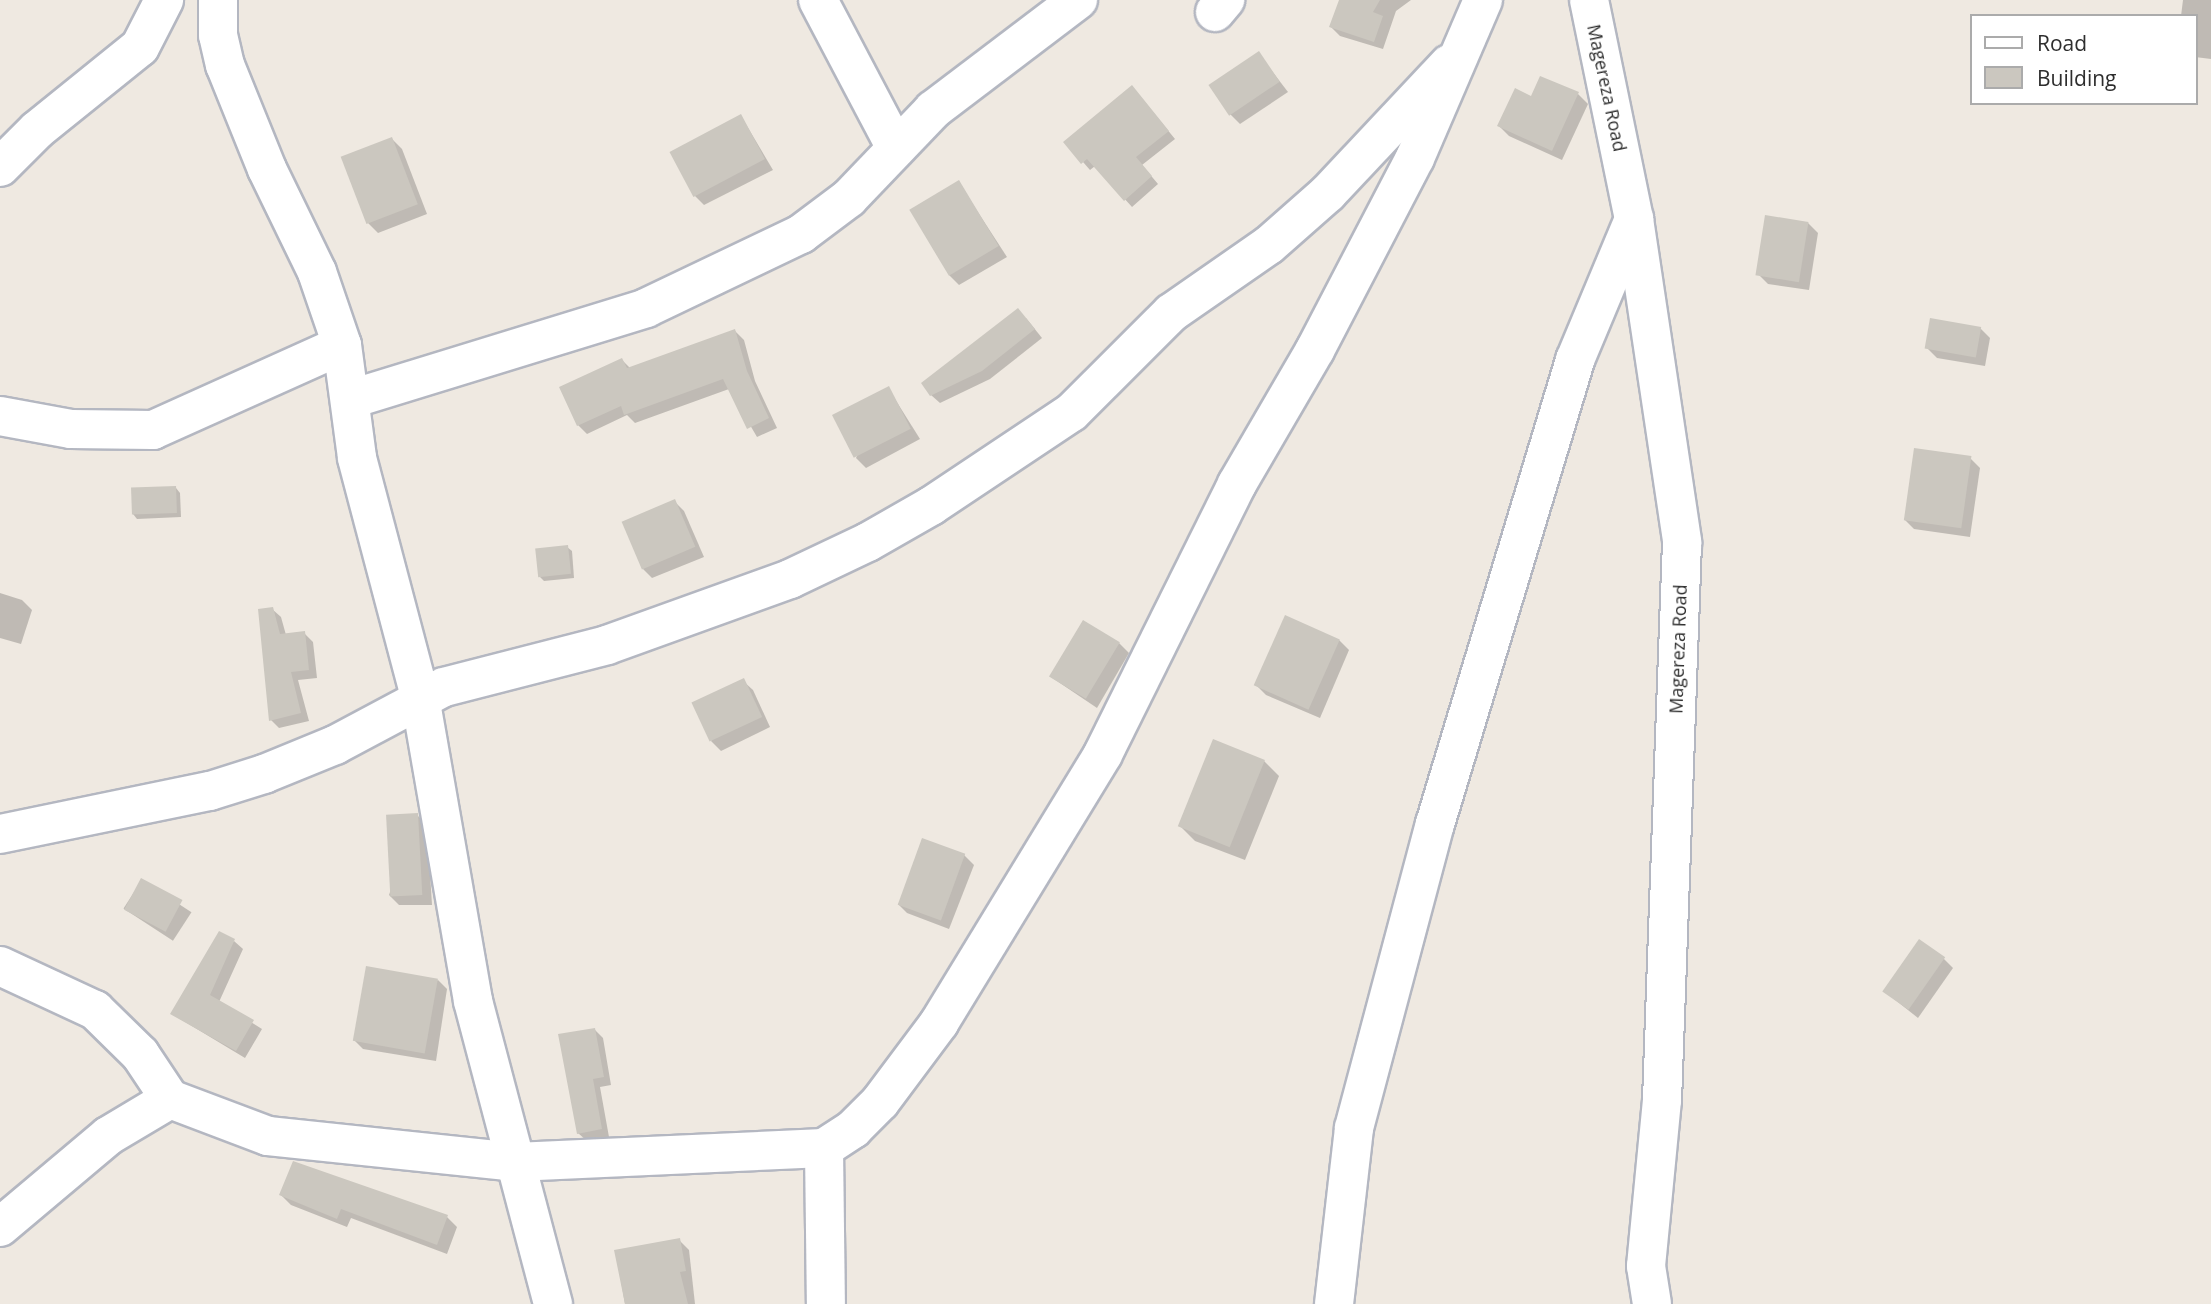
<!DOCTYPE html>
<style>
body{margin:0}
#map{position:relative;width:2211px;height:1304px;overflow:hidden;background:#efe9e1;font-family:"Open Sans",sans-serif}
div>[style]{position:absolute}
.shadow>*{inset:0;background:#0003;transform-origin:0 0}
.building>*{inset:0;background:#cbc7bf;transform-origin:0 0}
.roads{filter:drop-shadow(2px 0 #b4b7c1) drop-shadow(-2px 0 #b4b7c1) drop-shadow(0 2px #b4b7c1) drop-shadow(0 -2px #b4b7c1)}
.minor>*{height:38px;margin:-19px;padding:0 19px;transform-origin:19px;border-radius:19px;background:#fff}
span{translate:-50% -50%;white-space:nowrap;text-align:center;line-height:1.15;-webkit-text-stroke:5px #fff;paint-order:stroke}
.street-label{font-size:18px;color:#2e2e2e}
.legend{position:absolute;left:1970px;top:14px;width:228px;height:91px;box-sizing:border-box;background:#fff;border:2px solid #ababab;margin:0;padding:9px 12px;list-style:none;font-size:21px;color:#2e2e2e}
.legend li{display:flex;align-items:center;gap:14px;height:35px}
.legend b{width:35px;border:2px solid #ababab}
</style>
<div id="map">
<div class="shadow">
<div style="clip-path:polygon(1341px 0,1411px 0,1396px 11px,1383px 49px,1340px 36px,1331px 27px)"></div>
<div style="clip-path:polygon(2183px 0,2211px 0,2211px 59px,2195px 57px,2195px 16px,2181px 16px)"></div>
<div style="clip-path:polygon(1258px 53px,1288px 92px,1240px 124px,1230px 114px)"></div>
<div style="clip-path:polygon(1578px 94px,1588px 104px,1562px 160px,1509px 136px,1499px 126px,1532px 98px)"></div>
<div style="clip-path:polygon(1139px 95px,1175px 139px,1142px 165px,1158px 184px,1132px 207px,1095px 166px,1090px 170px,1083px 162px)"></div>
<div style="clip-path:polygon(741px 116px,773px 170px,704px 205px,694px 195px)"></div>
<div style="clip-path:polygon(392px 139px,402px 149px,427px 214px,378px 233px,368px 223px)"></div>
<div style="clip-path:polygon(959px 183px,1007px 257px,959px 285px,949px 275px)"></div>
<div style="clip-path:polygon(1808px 223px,1818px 233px,1809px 290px,1768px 284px,1758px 274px)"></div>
<div style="clip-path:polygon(1026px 318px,1042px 338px,990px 379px,940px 403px,931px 395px)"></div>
<div style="clip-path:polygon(1980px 328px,1990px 338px,1985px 366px,1937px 358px,1927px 348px)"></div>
<div style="clip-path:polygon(735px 331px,744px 340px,755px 381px,777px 428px,757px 437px,729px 389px,635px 423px,627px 415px,587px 434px,578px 425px,622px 360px,630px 368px)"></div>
<div style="clip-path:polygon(888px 388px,920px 439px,866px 468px,856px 458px)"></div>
<div style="clip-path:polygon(1970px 458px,1980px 468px,1970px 537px,1914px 529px,1904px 519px)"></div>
<div style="clip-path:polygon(176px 488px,180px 493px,181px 517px,137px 519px,133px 514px)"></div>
<div style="clip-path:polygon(674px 501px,684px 511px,704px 557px,652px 578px,642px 568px,623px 522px)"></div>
<div style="clip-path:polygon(567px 547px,572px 551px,574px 578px,544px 581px,540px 577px)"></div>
<div style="clip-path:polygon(0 593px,22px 600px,32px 610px,21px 644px,0 638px)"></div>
<div style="clip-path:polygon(272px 609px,281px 617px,286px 635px,304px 633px,313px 642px,317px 678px,298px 680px,309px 721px,279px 728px,271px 720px)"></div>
<div style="clip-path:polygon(1339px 640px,1349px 650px,1320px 718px,1266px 695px,1256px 685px)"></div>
<div style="clip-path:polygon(1119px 643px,1129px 653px,1097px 708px,1051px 677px)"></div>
<div style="clip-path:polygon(743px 681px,753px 690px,770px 727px,721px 751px,711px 741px)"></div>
<div style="clip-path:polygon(1264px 761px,1279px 776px,1245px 860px,1195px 841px,1180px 826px)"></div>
<div style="clip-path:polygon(417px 815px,427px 825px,432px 905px,399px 905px,389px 895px)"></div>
<div style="clip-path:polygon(964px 855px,974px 865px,949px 929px,907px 913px,898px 904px)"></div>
<div style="left:142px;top:880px;width:59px;height:34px;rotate:33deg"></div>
<div style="clip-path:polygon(234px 941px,243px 949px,219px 1002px,262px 1029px,245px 1058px,172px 1014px)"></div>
<div style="clip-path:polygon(1943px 958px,1953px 968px,1918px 1018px,1884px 991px)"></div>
<div style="clip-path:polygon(438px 980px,447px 989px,436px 1061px,363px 1049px,354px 1040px)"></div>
<div style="clip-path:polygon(595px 1030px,603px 1038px,611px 1085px,600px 1087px,609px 1137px,587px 1141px,578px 1133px)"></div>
<div style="clip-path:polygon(281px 1195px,447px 1217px,457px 1227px,447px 1254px,351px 1218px,347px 1227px,291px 1205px)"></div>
<div style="clip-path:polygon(679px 1240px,689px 1250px,695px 1304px,625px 1304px,616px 1252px)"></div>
</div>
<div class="building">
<div style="clip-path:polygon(1339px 0,1380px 0,1373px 12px,1383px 16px,1374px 42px,1329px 27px)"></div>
<div style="left:1259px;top:51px;width:37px;height:61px;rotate:56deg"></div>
<div style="clip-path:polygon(1540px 76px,1579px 92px,1552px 151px,1497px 126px,1515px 88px,1531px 96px)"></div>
<div style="clip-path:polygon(1132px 85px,1169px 131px,1136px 157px,1152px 176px,1124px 201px,1087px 159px,1081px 164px,1063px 142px)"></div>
<div style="left:741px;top:114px;width:51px;height:81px;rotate:62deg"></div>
<div style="left:392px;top:137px;width:72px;height:55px;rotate:69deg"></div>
<div style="left:959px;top:180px;width:77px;height:58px;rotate:59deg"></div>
<div style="left:1765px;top:215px;width:44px;height:61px;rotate:9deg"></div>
<div style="clip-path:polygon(1018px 308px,1035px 329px,982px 371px,930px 396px,921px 383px)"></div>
<div style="left:1930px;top:318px;width:52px;height:31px;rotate:10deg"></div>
<div style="clip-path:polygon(735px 329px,747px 371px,769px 418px,747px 429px,723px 379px,624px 415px,621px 406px,577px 426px,559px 387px,622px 358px,627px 368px)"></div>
<div style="left:889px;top:386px;width:48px;height:64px;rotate:63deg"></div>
<div style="left:1914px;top:448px;width:58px;height:73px;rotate:8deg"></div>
<div style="left:176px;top:486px;width:27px;height:45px;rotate:88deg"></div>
<div style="left:675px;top:499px;width:52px;height:58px;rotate:67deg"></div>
<div style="left:568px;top:545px;width:29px;height:33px;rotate:84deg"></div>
<div style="clip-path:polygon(273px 607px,280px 634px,305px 631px,309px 670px,291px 672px,301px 713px,269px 721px,258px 609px)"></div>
<div style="left:1285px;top:615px;width:60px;height:77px;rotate:24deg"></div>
<div style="left:1083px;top:620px;width:43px;height:66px;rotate:31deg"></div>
<div style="left:744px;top:678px;width:43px;height:58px;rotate:65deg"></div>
<div style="left:1213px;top:739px;width:56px;height:94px;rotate:22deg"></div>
<div style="left:418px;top:813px;width:82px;height:32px;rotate:87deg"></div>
<div style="left:922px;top:838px;width:46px;height:71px;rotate:20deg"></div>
<div style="left:141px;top:878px;width:47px;height:36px;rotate:28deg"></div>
<div style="clip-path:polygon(219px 931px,235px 939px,210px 995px,254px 1020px,236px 1051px,170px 1014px)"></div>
<div style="left:1919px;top:939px;width:32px;height:64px;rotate:35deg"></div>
<div style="left:366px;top:966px;width:73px;height:76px;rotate:10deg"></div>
<div style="clip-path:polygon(595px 1028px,604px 1077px,593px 1079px,602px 1129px,577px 1134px,558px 1034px)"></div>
<div style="clip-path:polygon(293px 1161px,448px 1215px,437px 1245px,341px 1209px,337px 1219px,279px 1195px)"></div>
<div style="clip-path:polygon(680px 1238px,686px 1271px,680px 1272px,688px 1304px,625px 1304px,614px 1250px)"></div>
</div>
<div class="roads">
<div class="minor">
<div style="left:218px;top:0;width:35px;rotate:90deg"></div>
<div style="left:218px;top:35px;width:31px;rotate:77deg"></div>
<div style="left:225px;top:65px;width:112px;rotate:68deg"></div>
<div style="left:267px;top:169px;width:114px;rotate:64.1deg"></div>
<div style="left:317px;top:272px;width:77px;rotate:71.1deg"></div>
<div style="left:342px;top:345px;width:114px;rotate:82.4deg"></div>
<div style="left:357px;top:458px;width:247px;rotate:75.2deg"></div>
<div style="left:420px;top:697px;width:309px;rotate:80.1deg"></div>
<div style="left:473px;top:1001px;width:313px;rotate:75.2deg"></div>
<div style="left:818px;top:0;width:167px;rotate:62.2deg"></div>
<div style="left:1589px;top:0;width:224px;rotate:78.4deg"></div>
<div style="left:1634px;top:219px;width:327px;rotate:81.5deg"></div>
<div style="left:1682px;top:542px;width:558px;rotate:92.05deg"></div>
<div style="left:1662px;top:1100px;width:167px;rotate:95.5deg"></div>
<div style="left:1646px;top:1266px;width:38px;rotate:81deg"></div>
<div style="left:1215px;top:12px;width:16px;rotate:-50deg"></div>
<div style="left:0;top:167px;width:52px;rotate:-45deg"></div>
<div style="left:37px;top:130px;width:132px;rotate:-38.9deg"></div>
<div style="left:140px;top:47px;width:53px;rotate:-62.9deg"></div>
<div style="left:351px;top:399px;width:309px;rotate:-17.1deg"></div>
<div style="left:646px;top:308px;width:172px;rotate:-25.5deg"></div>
<div style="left:801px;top:234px;width:60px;rotate:-36.9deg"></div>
<div style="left:849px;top:198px;width:122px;rotate:-46.3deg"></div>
<div style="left:933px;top:110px;width:182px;rotate:-37.2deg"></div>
<div style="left:0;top:416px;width:72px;rotate:10.4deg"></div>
<div style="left:71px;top:429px;width:82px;rotate:0.7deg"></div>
<div style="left:153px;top:430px;width:207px;rotate:-24.2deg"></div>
<div style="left:0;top:834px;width:214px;rotate:-11.6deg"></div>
<div style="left:210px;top:791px;width:57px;rotate:-17.5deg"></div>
<div style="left:264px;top:774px;width:77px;rotate:-22.2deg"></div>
<div style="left:335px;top:745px;width:123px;rotate:-28deg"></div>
<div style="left:444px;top:687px;width:168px;rotate:-14.4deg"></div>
<div style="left:607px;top:645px;width:195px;rotate:-19.8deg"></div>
<div style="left:790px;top:579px;width:86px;rotate:-25.4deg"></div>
<div style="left:868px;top:542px;width:73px;rotate:-29.7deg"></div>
<div style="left:931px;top:506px;width:169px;rotate:-33.7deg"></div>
<div style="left:1072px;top:412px;width:140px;rotate:-45deg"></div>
<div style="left:1171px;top:313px;width:119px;rotate:-34.8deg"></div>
<div style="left:1269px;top:245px;width:79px;rotate:-41.4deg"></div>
<div style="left:1328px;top:193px;width:177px;rotate:-46.8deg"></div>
<div style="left:0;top:966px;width:105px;rotate:24.9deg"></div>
<div style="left:95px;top:1010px;width:63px;rotate:44.4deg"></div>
<div style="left:140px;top:1054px;width:54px;rotate:56.3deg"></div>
<div style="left:170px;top:1099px;width:105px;rotate:20.7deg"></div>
<div style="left:268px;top:1136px;width:248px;rotate:6deg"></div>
<div style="left:515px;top:1162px;width:309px;rotate:-2.6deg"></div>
<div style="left:824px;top:1148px;width:35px;rotate:-33deg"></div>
<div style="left:853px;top:1129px;width:38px;rotate:-45deg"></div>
<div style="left:880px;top:1102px;width:99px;rotate:-53.2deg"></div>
<div style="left:939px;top:1023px;width:315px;rotate:-58.6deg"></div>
<div style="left:1103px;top:754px;width:301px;rotate:-63.6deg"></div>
<div style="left:1237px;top:484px;width:155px;rotate:-59.8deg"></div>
<div style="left:1315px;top:350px;width:216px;rotate:-62.5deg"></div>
<div style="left:1415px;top:158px;width:172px;rotate:-66.7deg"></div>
<div style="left:824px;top:1148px;width:156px;rotate:89.3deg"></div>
<div style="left:0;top:1227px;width:141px;rotate:-40.1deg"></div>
<div style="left:108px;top:1136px;width:72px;rotate:-30.8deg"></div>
<div style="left:1334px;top:1304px;width:177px;rotate:-83.5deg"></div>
<div style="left:1354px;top:1128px;width:315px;rotate:-75.1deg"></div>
<div style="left:1435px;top:824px;width:485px;rotate:-73.2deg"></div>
<div style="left:1575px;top:360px;width:153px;rotate:-67.3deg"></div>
</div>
</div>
<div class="street-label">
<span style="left:1607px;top:88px;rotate:78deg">Magereza Road</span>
<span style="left:1678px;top:649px;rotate:-88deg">Magereza Road</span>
</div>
<ul class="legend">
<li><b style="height:9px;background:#fff"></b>Road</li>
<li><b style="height:19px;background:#cbc7bf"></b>Building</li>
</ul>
</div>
